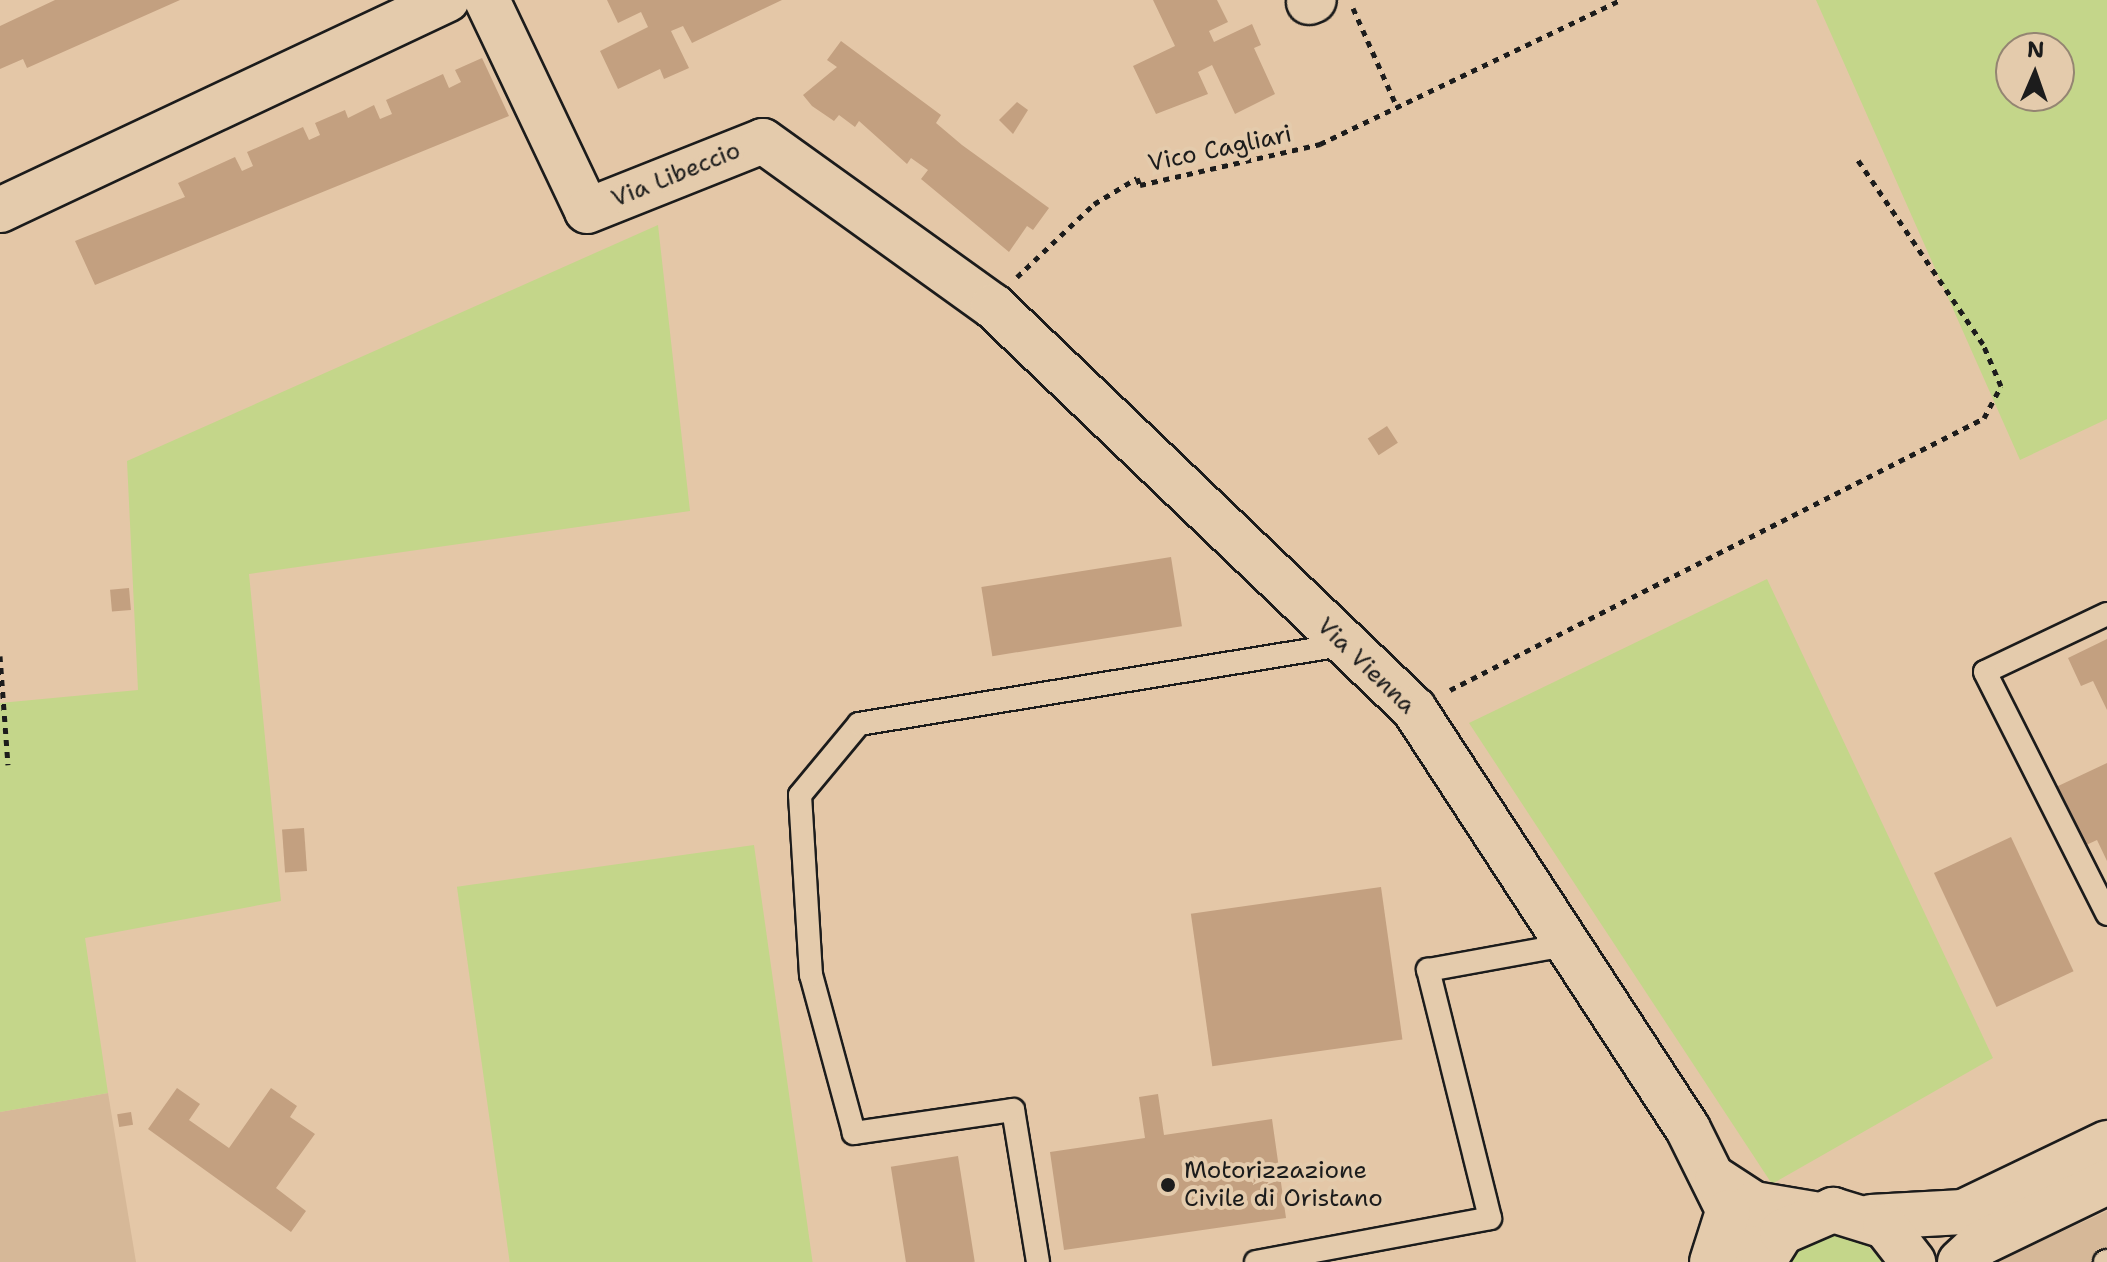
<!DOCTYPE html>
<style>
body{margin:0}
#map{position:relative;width:2107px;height:1262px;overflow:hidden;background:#e4c7a7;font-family:"Shantell Sans",sans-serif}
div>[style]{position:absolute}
.built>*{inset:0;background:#d6b898}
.green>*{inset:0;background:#c4d68a;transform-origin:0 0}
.building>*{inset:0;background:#c3a080;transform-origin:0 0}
.path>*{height:5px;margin-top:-2.5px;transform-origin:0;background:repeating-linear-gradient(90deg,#1c1c1c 0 6px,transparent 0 12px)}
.roads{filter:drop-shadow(2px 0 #1c1c1c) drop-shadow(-2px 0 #1c1c1c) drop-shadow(0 2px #1c1c1c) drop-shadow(0 -2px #1c1c1c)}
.lane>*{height:22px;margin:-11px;padding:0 11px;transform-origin:11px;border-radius:11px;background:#e4cbac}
.street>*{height:44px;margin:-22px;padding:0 22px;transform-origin:22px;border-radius:22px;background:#e4cbac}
.secondary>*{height:44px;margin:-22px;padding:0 22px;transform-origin:22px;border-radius:22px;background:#e4cbac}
.dots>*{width:22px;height:22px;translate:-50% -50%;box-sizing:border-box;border:4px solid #e4cbac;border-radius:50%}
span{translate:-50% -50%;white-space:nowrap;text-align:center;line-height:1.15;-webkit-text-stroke:8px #e4cbac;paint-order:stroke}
.street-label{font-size:24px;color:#1c1c1c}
.poi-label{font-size:24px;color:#1c1c1c}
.left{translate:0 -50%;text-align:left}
.north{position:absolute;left:1995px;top:32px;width:80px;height:80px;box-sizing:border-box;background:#e4cbac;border:2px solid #948572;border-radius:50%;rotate:2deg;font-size:22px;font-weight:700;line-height:32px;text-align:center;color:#1c1c1c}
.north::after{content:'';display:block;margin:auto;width:28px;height:36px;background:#1c1c1c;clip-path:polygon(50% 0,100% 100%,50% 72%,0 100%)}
</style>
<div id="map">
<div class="built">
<div style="clip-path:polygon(108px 1093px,136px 1262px,0 1262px,0 1112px)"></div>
<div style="clip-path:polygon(2107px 1211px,2107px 1262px,1995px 1262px)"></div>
</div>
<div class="green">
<div style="clip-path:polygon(evenodd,1816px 0,2107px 0,2107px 419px,2020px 460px,1816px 0,2011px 48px,2059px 48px,2059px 96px,2011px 96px,2011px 48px)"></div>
<div style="clip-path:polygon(658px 225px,690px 511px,249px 574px,281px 901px,85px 938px,108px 1093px,0 1112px,0 703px,138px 690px,127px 461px)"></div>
<div style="clip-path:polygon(1767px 579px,1993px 1058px,1772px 1184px,1469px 723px)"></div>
<div style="left:754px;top:845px;width:421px;height:300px;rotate:82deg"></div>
<div style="clip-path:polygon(1837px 1235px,1867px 1245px,1883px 1262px,1787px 1262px,1806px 1242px)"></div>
</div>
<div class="building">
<div style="clip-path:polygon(55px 0,180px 0,27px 68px,23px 59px,0 69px,0 26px)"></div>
<div style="clip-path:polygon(607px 0,782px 0,692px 43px,683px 26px,671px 31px,689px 68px,664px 79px,660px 69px,618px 89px,600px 51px,648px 27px,641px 12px,618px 23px)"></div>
<div style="clip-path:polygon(1153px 0,1217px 0,1228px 22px,1209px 31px,1214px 42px,1252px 24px,1261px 45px,1254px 48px,1275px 94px,1235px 114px,1212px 65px,1198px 72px,1208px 94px,1156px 114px,1133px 66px,1175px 46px)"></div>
<div style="clip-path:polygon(841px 41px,941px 115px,936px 123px,962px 145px,1049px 208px,1033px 230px,1027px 226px,1009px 252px,921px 179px,928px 170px,911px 158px,907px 164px,859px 121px,855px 127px,839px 115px,834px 121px,812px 106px,803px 95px,837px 67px,827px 60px)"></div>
<div style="clip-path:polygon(482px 58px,509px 116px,95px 285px,75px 241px,185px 197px,178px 183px,235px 157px,242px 171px,253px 166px,247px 152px,303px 127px,309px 140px,320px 135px,315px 123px,345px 110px,348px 118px,374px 105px,380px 119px,392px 114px,386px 100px,443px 74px,449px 88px,461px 82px,455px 70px)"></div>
<div style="clip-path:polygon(1017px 102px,1028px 110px,1013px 134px,999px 120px)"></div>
<div style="left:1387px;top:426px;width:20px;height:23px;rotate:57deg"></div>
<div style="left:1171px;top:557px;width:70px;height:192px;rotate:81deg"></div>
<div style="left:129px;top:588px;width:22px;height:19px;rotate:85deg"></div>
<div style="clip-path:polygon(2107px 639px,2107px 710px,2093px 681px,2081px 686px,2068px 658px)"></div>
<div style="clip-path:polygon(2107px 763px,2107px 861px,2097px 840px,2084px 846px,2056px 787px)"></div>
<div style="left:304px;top:828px;width:43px;height:22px;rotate:86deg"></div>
<div style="left:2011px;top:837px;width:148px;height:85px;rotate:65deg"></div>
<div style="left:1381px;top:887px;width:154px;height:192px;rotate:82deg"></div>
<div style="clip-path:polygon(177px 1088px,200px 1104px,189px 1120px,229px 1148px,271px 1088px,297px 1106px,290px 1117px,315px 1134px,276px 1188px,306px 1211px,291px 1232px,148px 1129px)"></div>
<div style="clip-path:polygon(1158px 1094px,1164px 1135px,1272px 1119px,1286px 1218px,1064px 1250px,1050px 1152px,1145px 1138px,1139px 1097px)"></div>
<div style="left:131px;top:1112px;width:13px;height:14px;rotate:81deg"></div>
<div style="left:958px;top:1156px;width:107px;height:68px;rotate:81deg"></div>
</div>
<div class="path">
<div style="left:1353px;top:8px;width:108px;rotate:66deg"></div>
<div style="left:1017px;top:277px;width:106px;rotate:-43.5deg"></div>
<div style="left:1094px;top:204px;width:50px;rotate:-31.2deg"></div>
<div style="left:1137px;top:178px;width:8px;rotate:67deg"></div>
<div style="left:1140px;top:185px;width:185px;rotate:-12.8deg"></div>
<div style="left:1320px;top:144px;width:333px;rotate:-25.6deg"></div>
<div style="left:0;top:656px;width:109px;rotate:85.8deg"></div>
<div style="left:1450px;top:690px;width:599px;rotate:-26.99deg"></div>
<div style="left:1984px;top:418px;width:36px;rotate:-62deg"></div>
<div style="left:2001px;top:386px;width:46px;rotate:-113.2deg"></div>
<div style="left:1983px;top:344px;width:227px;rotate:-124.2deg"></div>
</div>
<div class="roads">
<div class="lane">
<div style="left:2107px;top:614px;width:135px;rotate:154.6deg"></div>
<div style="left:1985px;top:672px;width:271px;rotate:63.2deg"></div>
<div style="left:1038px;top:1262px;width:154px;rotate:-99.3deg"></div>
<div style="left:1013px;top:1110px;width:161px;rotate:171.8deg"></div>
<div style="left:854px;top:1133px;width:164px;rotate:-105.2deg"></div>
<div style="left:811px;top:975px;width:180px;rotate:-93.5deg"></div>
<div style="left:800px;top:795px;width:92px;rotate:-50.3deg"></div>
<div style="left:859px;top:724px;width:491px;rotate:-9.3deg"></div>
<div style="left:1256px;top:1262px;width:238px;rotate:-10.6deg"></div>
<div style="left:1490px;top:1218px;width:256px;rotate:-104deg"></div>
<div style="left:1428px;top:970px;width:140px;rotate:-10.3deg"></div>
<div style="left:2105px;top:1262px;width:2px;rotate:-27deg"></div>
</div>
<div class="street">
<div style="left:487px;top:0;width:233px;rotate:64.6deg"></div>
<div style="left:587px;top:211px;width:189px;rotate:-21.7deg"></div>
<div style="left:763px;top:141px;width:283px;rotate:35.7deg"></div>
<div style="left:993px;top:306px;width:583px;rotate:43.75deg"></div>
<div style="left:1414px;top:709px;width:501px;rotate:56.88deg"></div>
<div style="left:1688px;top:1129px;width:148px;rotate:63.6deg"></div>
<div style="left:1309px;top:2px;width:5px;rotate:-22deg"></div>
<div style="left:0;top:210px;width:494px;rotate:-25.2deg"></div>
<div style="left:1717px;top:1180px;width:44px;rotate:33deg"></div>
<div style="left:1754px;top:1204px;width:60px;rotate:9.6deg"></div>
</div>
<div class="secondary">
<div style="left:1871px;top:1217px;width:92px;rotate:-3.1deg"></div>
<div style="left:1963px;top:1212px;width:160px;rotate:-25.6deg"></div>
<div style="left:1712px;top:1262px;width:52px;rotate:-72.3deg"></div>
<div style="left:1763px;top:1262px;width:36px;rotate:-58deg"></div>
<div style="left:1782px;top:1232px;width:56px;rotate:-23.3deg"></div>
<div style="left:1833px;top:1210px;width:54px;rotate:17.1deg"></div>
<div style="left:1885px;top:1226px;width:46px;rotate:52.1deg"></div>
<div style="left:1960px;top:1262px;width:26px;rotate:-43deg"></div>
<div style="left:1979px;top:1244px;width:142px;rotate:-25.8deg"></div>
</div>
</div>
<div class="dots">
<div style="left:1168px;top:1185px;background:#1c1c1c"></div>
</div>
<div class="street-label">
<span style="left:1220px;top:149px;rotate:-12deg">Vico Cagliari</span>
<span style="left:676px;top:175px;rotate:-22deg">Via Libeccio</span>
<span style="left:1366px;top:666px;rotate:44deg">Via Vienna</span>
</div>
<div class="poi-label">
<span class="left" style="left:1184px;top:1185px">Motorizzazione<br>Civile di Oristano</span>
</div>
<div class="north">N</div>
</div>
